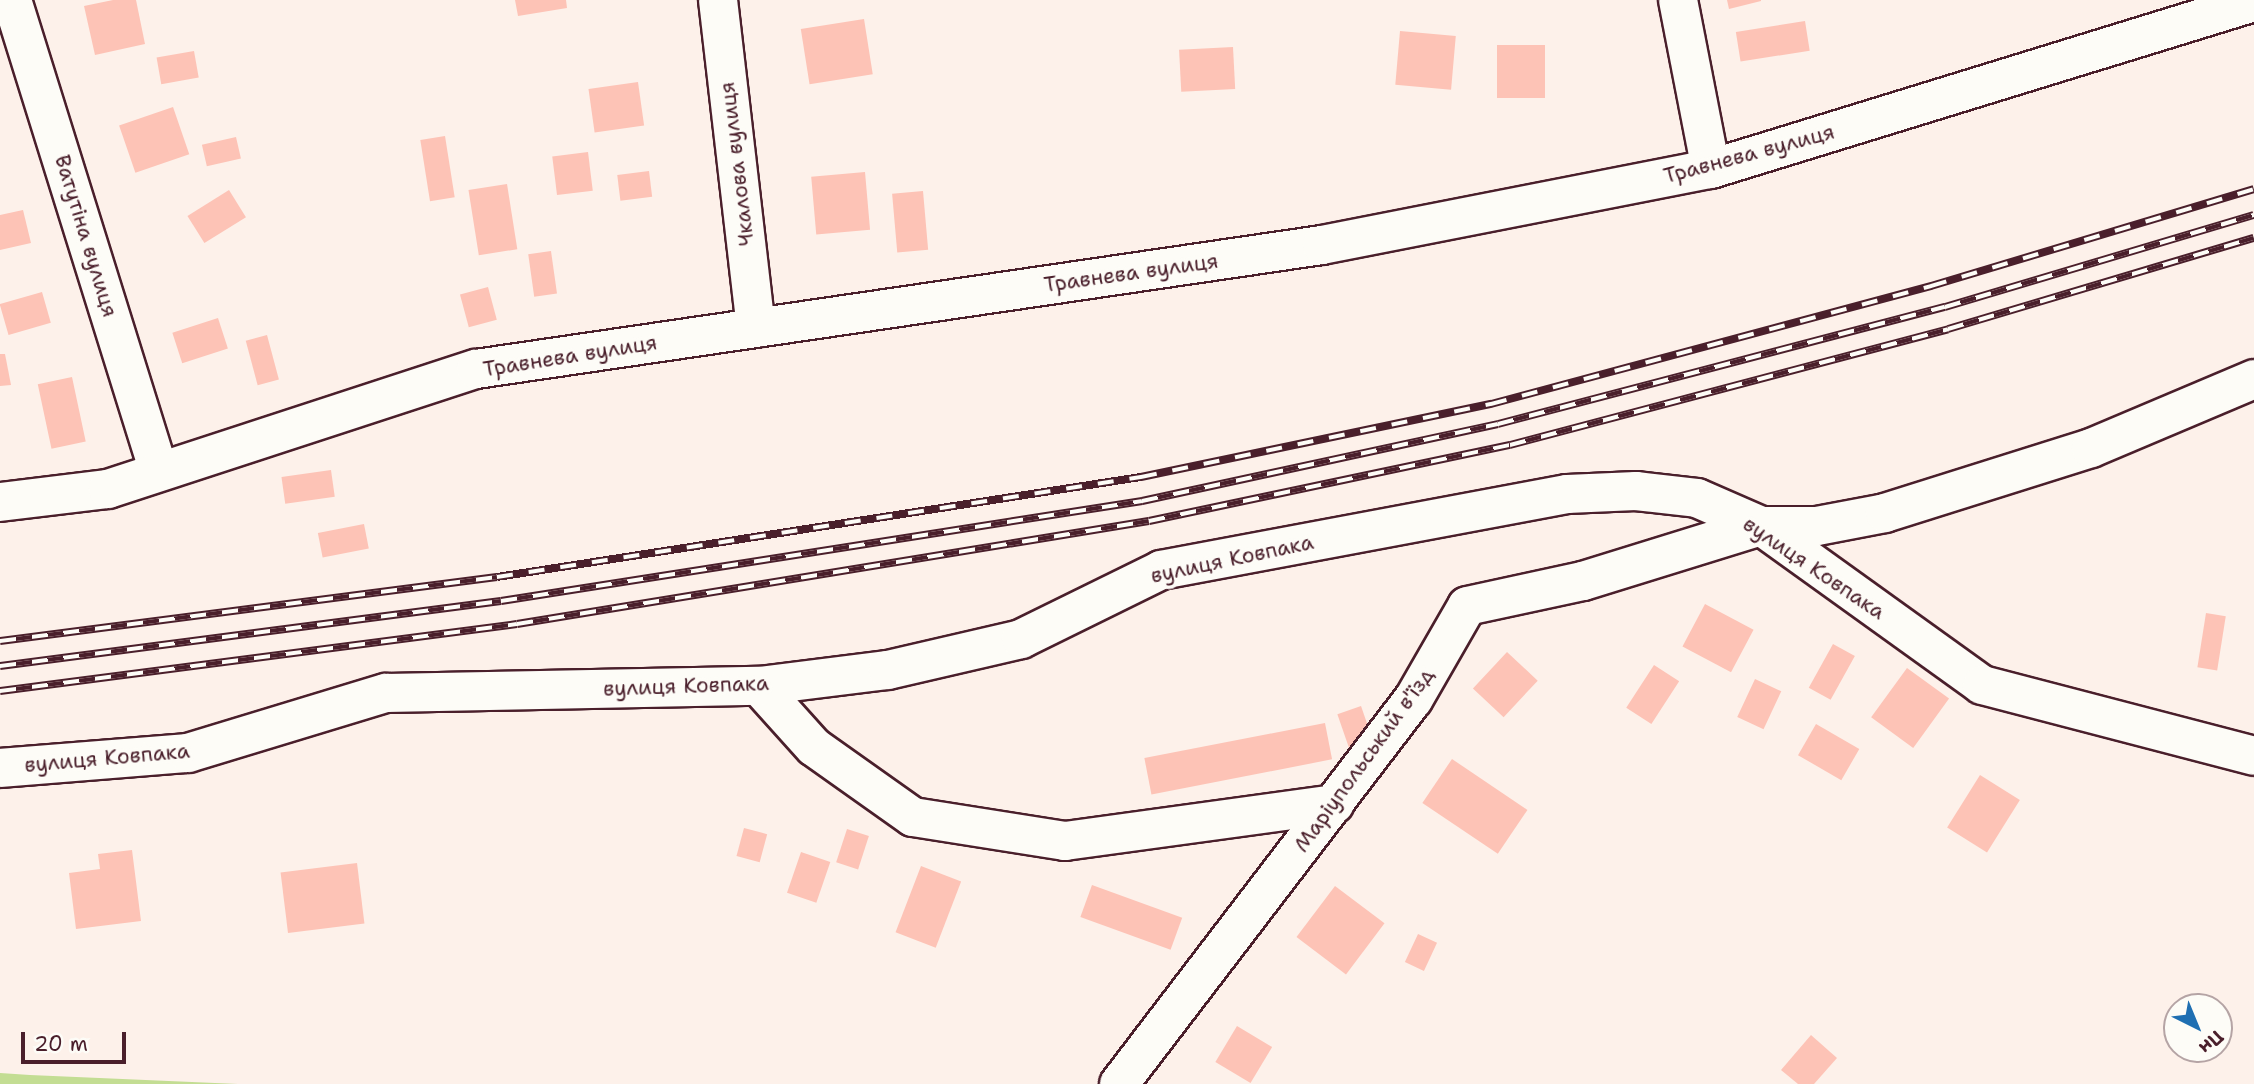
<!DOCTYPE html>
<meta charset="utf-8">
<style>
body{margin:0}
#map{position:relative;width:2254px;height:1084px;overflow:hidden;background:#fdf1ea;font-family:"Shantell Sans",sans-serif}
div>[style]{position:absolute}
.green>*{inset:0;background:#c3dd93}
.building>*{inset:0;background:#fdc3b6;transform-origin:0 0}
.roads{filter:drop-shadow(2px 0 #4a1f2b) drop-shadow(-2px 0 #4a1f2b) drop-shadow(0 2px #4a1f2b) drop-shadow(0 -2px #4a1f2b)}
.minor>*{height:38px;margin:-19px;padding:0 19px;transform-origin:19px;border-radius:19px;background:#fdfcf7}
.rail>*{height:8px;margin-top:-4px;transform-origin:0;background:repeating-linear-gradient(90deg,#fdfcf7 0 16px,#4a1f2b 0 32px);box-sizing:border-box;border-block:2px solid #4a1f2b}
span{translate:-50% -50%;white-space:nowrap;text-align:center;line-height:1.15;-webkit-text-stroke:7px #fdfcf7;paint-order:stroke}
.street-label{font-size:21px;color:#4a1f2b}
.north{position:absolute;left:2163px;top:993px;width:70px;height:70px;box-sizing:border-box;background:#fdfcf7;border:2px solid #b5a4a5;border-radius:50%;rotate:137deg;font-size:19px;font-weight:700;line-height:28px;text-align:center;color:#4a1f2b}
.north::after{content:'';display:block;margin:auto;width:24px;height:32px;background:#1f6fb2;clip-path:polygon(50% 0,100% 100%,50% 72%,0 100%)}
.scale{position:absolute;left:21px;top:1032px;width:105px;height:32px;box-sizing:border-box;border:4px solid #4a1f2b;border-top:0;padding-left:9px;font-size:21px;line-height:24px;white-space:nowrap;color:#4a1f2b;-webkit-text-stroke:5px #fdfcf7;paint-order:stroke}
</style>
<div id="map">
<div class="green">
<div style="clip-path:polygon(0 1073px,30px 1075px,238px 1084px,0 1084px)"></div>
</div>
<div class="building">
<div style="clip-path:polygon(113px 0,136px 0,145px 44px,95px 55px,84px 6px)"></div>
<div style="clip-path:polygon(515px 0,566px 0,567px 8px,518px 16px)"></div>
<div style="clip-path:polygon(1727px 0,1761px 0,1761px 1px,1729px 9px)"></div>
<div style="left:864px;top:19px;width:56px;height:64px;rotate:81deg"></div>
<div style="left:1805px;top:21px;width:30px;height:70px;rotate:81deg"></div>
<div style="left:1400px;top:31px;width:56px;height:54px;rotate:5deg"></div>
<div style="left:1497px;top:45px;width:48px;height:53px"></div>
<div style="left:1233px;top:47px;width:42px;height:54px;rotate:87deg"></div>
<div style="left:194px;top:51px;width:27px;height:38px;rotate:80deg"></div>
<div style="left:638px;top:82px;width:44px;height:50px;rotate:82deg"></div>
<div style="left:173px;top:107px;width:50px;height:57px;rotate:71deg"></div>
<div style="left:445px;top:136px;width:62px;height:25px;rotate:81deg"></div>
<div style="left:236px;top:137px;width:22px;height:35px;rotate:77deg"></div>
<div style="left:588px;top:152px;width:39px;height:36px;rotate:83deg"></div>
<div style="left:649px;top:171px;width:26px;height:32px;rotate:83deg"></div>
<div style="left:865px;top:172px;width:58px;height:54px;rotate:85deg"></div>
<div style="left:507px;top:184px;width:66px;height:39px;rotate:81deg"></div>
<div style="left:229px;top:190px;width:32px;height:49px;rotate:58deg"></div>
<div style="left:923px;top:191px;width:59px;height:31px;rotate:85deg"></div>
<div style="clip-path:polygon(23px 210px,31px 243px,0 250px,0 215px)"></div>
<div style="left:551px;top:251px;width:43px;height:23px;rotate:82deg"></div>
<div style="left:488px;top:287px;width:34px;height:29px;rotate:75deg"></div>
<div style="left:42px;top:292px;width:32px;height:44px;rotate:74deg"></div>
<div style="left:218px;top:318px;width:32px;height:48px;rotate:72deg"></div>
<div style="left:267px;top:335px;width:46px;height:22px;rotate:75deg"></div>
<div style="clip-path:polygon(0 354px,5px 354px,11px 385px,0 386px)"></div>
<div style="left:72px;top:377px;width:66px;height:35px;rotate:78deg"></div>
<div style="left:331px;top:470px;width:27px;height:50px;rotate:82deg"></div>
<div style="left:364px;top:524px;width:25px;height:47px;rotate:79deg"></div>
<div style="left:1705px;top:604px;width:55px;height:48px;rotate:28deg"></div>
<div style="left:2206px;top:613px;width:20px;height:55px;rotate:9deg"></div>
<div style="left:1833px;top:644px;width:25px;height:50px;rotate:29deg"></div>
<div style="left:1507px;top:652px;width:42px;height:50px;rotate:43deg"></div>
<div style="left:1654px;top:665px;width:30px;height:51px;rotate:33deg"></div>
<div style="left:1907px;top:668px;width:52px;height:61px;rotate:36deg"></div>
<div style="left:1755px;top:679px;width:29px;height:42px;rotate:25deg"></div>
<div style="left:1361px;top:706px;width:37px;height:25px;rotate:71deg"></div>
<div style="left:1325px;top:723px;width:37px;height:184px;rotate:79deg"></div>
<div style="left:1816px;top:724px;width:50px;height:36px;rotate:30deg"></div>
<div style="left:1452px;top:759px;width:91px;height:53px;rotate:34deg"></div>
<div style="left:1980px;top:775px;width:47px;height:62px;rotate:32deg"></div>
<div style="left:744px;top:828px;width:24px;height:29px;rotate:15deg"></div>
<div style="left:847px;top:829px;width:23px;height:35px;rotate:18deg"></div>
<div style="clip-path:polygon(132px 850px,141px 921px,76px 929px,69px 873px,100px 869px,98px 854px)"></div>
<div style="left:801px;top:852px;width:31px;height:43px;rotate:19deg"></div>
<div style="left:357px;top:863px;width:61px;height:77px;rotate:83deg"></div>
<div style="left:921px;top:866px;width:43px;height:71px;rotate:21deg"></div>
<div style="left:1092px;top:885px;width:96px;height:34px;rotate:20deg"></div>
<div style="left:1335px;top:886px;width:62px;height:64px;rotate:37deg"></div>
<div style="left:1418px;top:934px;width:21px;height:31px;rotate:25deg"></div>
<div style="left:1237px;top:1026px;width:41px;height:42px;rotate:31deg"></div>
<div style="clip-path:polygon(1811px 1035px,1837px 1058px,1814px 1084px,1798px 1084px,1781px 1070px)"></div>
</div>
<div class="roads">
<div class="minor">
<div style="left:12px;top:0;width:494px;rotate:72.7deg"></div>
<div style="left:718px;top:0;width:330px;rotate:83.4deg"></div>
<div style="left:1678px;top:0;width:172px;rotate:79deg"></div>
<div style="left:0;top:502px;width:109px;rotate:-6.9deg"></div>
<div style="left:108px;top:489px;width:387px;rotate:-18.1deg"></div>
<div style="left:476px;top:369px;width:855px;rotate:-8.34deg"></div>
<div style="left:1322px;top:245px;width:396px;rotate:-11.1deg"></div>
<div style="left:1711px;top:169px;width:568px;rotate:-17.1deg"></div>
<div style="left:759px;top:686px;width:82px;rotate:48deg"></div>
<div style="left:814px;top:747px;width:121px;rotate:35.3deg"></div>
<div style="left:913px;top:817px;width:154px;rotate:9deg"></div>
<div style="left:1065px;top:841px;width:272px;rotate:-7.8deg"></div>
<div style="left:0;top:768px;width:189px;rotate:-4.6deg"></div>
<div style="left:188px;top:753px;width:207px;rotate:-16.9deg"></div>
<div style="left:386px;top:693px;width:373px;rotate:-1.1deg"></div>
<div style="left:759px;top:686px;width:130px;rotate:-7.1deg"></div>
<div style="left:888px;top:670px;width:137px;rotate:-13.1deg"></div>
<div style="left:1021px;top:639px;width:156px;rotate:-26.2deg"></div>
<div style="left:1161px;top:570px;width:413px;rotate:-10.6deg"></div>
<div style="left:1567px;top:494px;width:69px;rotate:-2.5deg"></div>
<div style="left:1636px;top:491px;width:61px;rotate:6.5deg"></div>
<div style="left:1697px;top:498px;width:70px;rotate:23.6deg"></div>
<div style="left:1761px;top:526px;width:272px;rotate:35.7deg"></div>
<div style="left:1982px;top:685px;width:281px;rotate:14.6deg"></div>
<div style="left:1119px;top:1084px;width:484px;rotate:-52.6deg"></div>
<div style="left:1413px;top:700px;width:108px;rotate:-60.1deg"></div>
<div style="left:1467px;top:606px;width:119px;rotate:-12.2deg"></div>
<div style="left:1583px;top:581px;width:186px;rotate:-17.2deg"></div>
<div style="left:1761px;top:526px;width:56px"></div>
<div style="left:1817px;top:526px;width:69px;rotate:-10.8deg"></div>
<div style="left:1885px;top:513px;width:216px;rotate:-17.5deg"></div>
<div style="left:2091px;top:448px;width:177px;rotate:-22.9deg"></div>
</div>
</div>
<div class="rail">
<div style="left:0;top:641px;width:501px;rotate:-7.34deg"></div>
<div style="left:497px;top:577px;width:652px;rotate:-8.83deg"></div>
<div style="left:1141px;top:477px;width:358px;rotate:-11.8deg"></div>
<div style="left:1491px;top:404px;width:456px;rotate:-15deg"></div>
<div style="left:1931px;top:286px;width:337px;rotate:-16.7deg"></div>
<div style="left:0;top:666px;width:505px;rotate:-7.39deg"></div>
<div style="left:501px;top:601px;width:649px;rotate:-8.87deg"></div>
<div style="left:1142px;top:501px;width:364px;rotate:-12.2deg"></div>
<div style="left:1498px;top:424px;width:462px;rotate:-14.7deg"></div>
<div style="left:1945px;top:307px;width:322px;rotate:-16.6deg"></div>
<div style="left:0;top:691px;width:521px;rotate:-7.38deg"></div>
<div style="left:517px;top:624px;width:640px;rotate:-9.26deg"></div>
<div style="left:1149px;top:521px;width:369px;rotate:-11.9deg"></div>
<div style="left:1510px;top:445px;width:453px;rotate:-14.8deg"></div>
<div style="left:1948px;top:329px;width:319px;rotate:-16.6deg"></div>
</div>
<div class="street-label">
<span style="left:1749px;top:154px;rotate:-15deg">Травнева вулиця</span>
<span style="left:737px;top:164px;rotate:-97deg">Чкалова вулиця</span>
<span style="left:86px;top:236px;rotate:73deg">Ватутіна вулиця</span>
<span style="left:1131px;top:273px;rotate:-8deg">Травнева вулиця</span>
<span style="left:570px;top:356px;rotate:-9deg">Травнева вулиця</span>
<span style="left:1232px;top:559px;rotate:-12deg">вулиця Ковпака</span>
<span style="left:1814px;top:568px;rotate:34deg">вулиця Ковпака</span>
<span style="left:686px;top:686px;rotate:-2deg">вулиця Ковпака</span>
<span style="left:107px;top:758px;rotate:-5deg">вулиця Ковпака</span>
<span style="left:1364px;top:760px;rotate:-54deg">Маріупольський в'їзд</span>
</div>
<div class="north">Пн</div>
<div class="scale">20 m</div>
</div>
